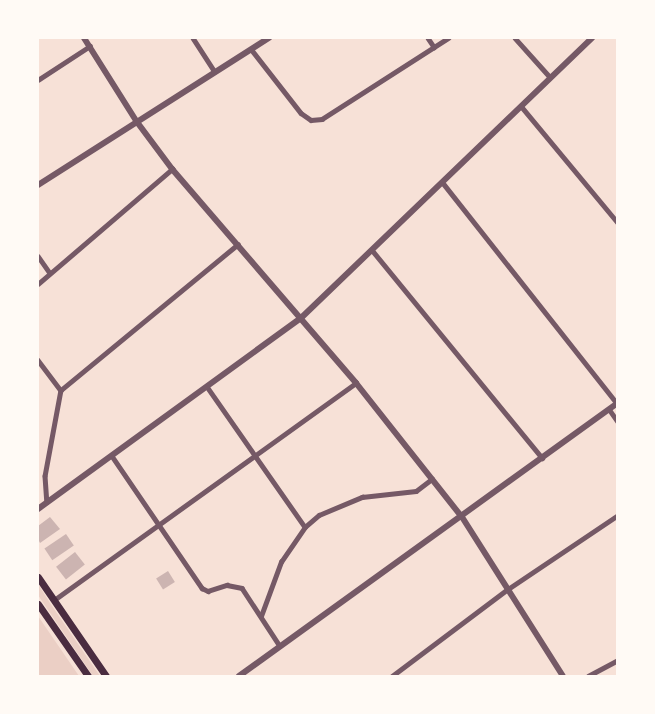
<!DOCTYPE html>
<style>
body{margin:0}
#map{position:relative;width:655px;height:714px;overflow:hidden;background:#f7e1d7;font-family:"Space Grotesk",sans-serif}
div>[style]{position:absolute}
.green>*{inset:0;background:#ebcfc5}
.building>*{inset:0;background:#ccb4b1;transform-origin:0 0}
.minor>*{height:4.5px;margin:-2.25px;padding:0 2.25px;transform-origin:2.25px;border-radius:2.25px;background:#755966}
.tertiary>*{height:6px;margin:-3px;padding:0 3px;transform-origin:3px;border-radius:3px;background:#755966}
.secondary>*{height:7px;margin:-3.5px;padding:0 3.5px;transform-origin:3.5px;border-radius:3.5px;background:#4a2c40}
span{translate:-50% -50%;white-space:nowrap;text-align:center;line-height:1.15;-webkit-text-stroke:4.5px #fffaf5;paint-order:stroke}
.frame{position:absolute;inset:0;border:39px solid #fffaf5;pointer-events:none}
</style>
<div id="map">
<div class="green">
<div style="clip-path:polygon(38px 584px,50px 603px,100px 676px,93px 676px,46px 607px,38px 595px)"></div>
<div style="clip-path:polygon(38px 616px,79px 676px,38px 676px)"></div>
</div>
<div class="building">
<div style="clip-path:polygon(50px 517px,60px 529px,40px 543px,38px 539px,38px 526px)"></div>
<div style="left:66px;top:534px;width:14px;height:26px;rotate:56deg"></div>
<div style="left:75px;top:552px;width:16px;height:24px;rotate:52deg"></div>
<div style="left:168px;top:571px;width:13px;height:14px;rotate:58deg"></div>
</div>
<div class="minor">
<div style="left:193px;top:38px;width:40px;rotate:57.1deg"></div>
<div style="left:428px;top:38px;width:11px;rotate:56deg"></div>
<div style="left:515px;top:38px;width:52px;rotate:48.1deg"></div>
<div style="left:251px;top:49px;width:81px;rotate:52deg"></div>
<div style="left:301px;top:113px;width:12px;rotate:35deg"></div>
<div style="left:311px;top:120px;width:11px;rotate:-5deg"></div>
<div style="left:322px;top:119px;width:150px;rotate:-32.7deg"></div>
<div style="left:38px;top:80px;width:62px;rotate:-33.2deg"></div>
<div style="left:521px;top:106px;width:152px;rotate:50.3deg"></div>
<div style="left:443px;top:183px;width:280px;rotate:51.7deg"></div>
<div style="left:372px;top:250px;width:269px;rotate:50.7deg"></div>
<div style="left:38px;top:256px;width:19px;rotate:55deg"></div>
<div style="left:38px;top:284px;width:177px;rotate:-40.6deg"></div>
<div style="left:38px;top:360px;width:38px;rotate:53deg"></div>
<div style="left:61px;top:390px;width:87px;rotate:100.5deg"></div>
<div style="left:45px;top:476px;width:26px;rotate:86deg"></div>
<div style="left:208px;top:388px;width:169px;rotate:55.1deg"></div>
<div style="left:61px;top:390px;width:229px;rotate:-39.5deg"></div>
<div style="left:609px;top:409px;width:16px;rotate:55deg"></div>
<div style="left:112px;top:456px;width:160px;rotate:55.7deg"></div>
<div style="left:202px;top:588px;width:7px;rotate:27deg"></div>
<div style="left:208px;top:591px;width:20px;rotate:-18deg"></div>
<div style="left:227px;top:585px;width:15px;rotate:11deg"></div>
<div style="left:242px;top:588px;width:69px;rotate:56.8deg"></div>
<div style="left:54px;top:600px;width:372px;rotate:-35.7deg"></div>
<div style="left:261px;top:616px;width:58px;rotate:-69.7deg"></div>
<div style="left:281px;top:562px;width:42px;rotate:-55.6deg"></div>
<div style="left:305px;top:527px;width:18px;rotate:-41deg"></div>
<div style="left:319px;top:515px;width:47px;rotate:-22.7deg"></div>
<div style="left:362px;top:497px;width:54px;rotate:-6.3deg"></div>
<div style="left:416px;top:491px;width:20px;rotate:-37deg"></div>
<div style="left:392px;top:676px;width:145px;rotate:-36.9deg"></div>
<div style="left:508px;top:589px;width:133px;rotate:-33.9deg"></div>
<div style="left:588px;top:676px;width:34px;rotate:-28deg"></div>
</div>
<div class="tertiary">
<div style="left:84px;top:38px;width:99px;rotate:57.8deg"></div>
<div style="left:137px;top:122px;width:59px;rotate:53.3deg"></div>
<div style="left:172px;top:169px;width:282px;rotate:49.3deg"></div>
<div style="left:356px;top:383px;width:171px;rotate:51.7deg"></div>
<div style="left:462px;top:517px;width:188px;rotate:57.6deg"></div>
<div style="left:38px;top:185px;width:274px;rotate:-32.5deg"></div>
<div style="left:38px;top:509px;width:325px;rotate:-36deg"></div>
<div style="left:301px;top:318px;width:404px;rotate:-43.9deg"></div>
<div style="left:239px;top:676px;width:467px;rotate:-35.8deg"></div>
</div>
<div class="secondary">
<div style="left:38px;top:577px;width:120px;rotate:55.5deg"></div>
<div style="left:38px;top:604px;width:88px;rotate:55.2deg"></div>
</div>
<div class="frame"></div>
</div>
